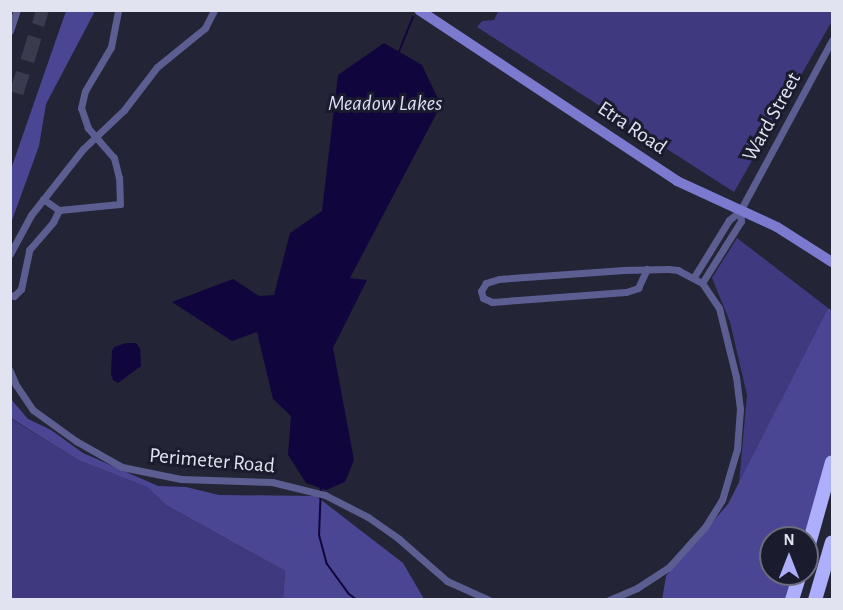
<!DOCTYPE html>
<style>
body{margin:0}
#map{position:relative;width:843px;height:610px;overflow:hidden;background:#242437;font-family:"Alegreya Sans",sans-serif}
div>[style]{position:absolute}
.green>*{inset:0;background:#3f3a80}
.forest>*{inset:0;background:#4b4694}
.water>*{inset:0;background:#11053d}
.stream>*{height:2px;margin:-1px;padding:0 1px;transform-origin:1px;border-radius:1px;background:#11053d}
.building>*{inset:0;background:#3b3b50;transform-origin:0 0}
.minor>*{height:7px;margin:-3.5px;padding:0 3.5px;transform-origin:3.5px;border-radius:3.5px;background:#5c5d91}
.secondary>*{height:10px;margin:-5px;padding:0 5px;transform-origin:5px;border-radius:5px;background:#7b7ace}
.motorway>*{height:14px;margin:-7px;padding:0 7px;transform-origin:7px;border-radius:7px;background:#adaffd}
span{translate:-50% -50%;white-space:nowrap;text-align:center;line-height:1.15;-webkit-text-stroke:6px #1a1b2d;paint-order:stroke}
.street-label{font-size:21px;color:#e1e3f0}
.water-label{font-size:22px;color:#dcdef5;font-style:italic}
.frame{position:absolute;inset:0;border:12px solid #e1e3f0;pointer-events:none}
.north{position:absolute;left:759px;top:526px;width:60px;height:60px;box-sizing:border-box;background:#1a1b2d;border:2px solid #6a6b7b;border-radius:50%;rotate:0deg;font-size:16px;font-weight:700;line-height:24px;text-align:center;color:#e1e3f0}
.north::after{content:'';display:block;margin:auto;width:21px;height:27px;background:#adaffb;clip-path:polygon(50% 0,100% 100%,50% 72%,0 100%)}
</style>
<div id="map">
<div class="green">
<div style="clip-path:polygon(499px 10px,832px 11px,832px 21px,734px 192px,477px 27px,482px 21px,494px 20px)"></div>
<div style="clip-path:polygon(737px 238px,828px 308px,739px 483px,747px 395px,730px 322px,712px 278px)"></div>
<div style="clip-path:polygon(10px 418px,78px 460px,147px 487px,166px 505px,285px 571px,283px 599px,11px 599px)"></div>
</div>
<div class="forest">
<div style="clip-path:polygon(66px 11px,95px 11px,46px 104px,39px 146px,11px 223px,11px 169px)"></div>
<div style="clip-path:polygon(828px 308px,832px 311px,832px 478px,807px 561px,807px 538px,771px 538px,771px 574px,803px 574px,795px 599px,662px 600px,666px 576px,728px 504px)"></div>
<div style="clip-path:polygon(10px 398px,28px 419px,51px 430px,83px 453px,158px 486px,186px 487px,219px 495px,316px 496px,403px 563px,424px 599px,283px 599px,285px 571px,166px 505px,147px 487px,78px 460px,11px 418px)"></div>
</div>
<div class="water">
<div style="clip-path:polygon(384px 43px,422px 65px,441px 105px,350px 278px,367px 280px,333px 348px,354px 460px,345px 482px,326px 490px,306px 483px,288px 455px,291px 416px,273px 399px,257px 332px,232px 341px,172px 302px,233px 279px,259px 296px,274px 295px,290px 233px,322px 211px,338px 75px)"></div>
<div style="clip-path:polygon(126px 343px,136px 343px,140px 348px,141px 366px,118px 383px,113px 380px,111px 374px,112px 351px,114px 347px)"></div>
</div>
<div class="stream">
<div style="left:398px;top:54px;width:40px;rotate:-68deg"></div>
<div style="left:321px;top:486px;width:49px;rotate:92.3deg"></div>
<div style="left:319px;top:535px;width:30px;rotate:75deg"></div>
<div style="left:327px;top:564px;width:37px;rotate:54deg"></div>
<div style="left:349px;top:594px;width:10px;rotate:37deg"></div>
</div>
<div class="building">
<div style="clip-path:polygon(36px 10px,49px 10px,44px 27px,32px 23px)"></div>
<div style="left:28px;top:35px;width:14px;height:25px;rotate:17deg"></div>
<div style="left:16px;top:71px;width:14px;height:21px;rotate:17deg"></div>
</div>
<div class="minor">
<div style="left:10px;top:31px;width:22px;rotate:-72deg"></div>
<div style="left:43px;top:199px;width:19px;rotate:35deg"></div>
<div style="left:59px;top:210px;width:61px;rotate:-5.6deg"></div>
<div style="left:120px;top:204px;width:26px;rotate:-92deg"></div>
<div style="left:119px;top:178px;width:21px;rotate:-104deg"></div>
<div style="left:114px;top:158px;width:40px;rotate:-131deg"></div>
<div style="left:88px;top:128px;width:21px;rotate:-109deg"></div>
<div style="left:81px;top:108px;width:17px;rotate:-77deg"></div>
<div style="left:85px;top:91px;width:51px;rotate:-59.4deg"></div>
<div style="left:111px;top:47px;width:38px;rotate:-79deg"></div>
<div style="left:10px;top:254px;width:44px;rotate:-61.7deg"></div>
<div style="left:31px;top:215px;width:84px;rotate:-51.8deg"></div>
<div style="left:83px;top:149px;width:57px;rotate:-43.6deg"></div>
<div style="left:124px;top:110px;width:54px;rotate:-52.5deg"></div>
<div style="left:157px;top:67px;width:62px;rotate:-39.1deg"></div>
<div style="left:205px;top:28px;width:20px;rotate:-63deg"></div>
<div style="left:694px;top:277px;width:67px;rotate:-58.4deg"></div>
<div style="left:729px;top:220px;width:14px;rotate:-39deg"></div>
<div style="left:740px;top:211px;width:194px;rotate:-61.7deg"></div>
<div style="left:702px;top:283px;width:73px;rotate:-57.8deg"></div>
<div style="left:741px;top:221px;width:10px;rotate:-96deg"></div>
<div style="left:10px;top:295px;width:4px;rotate:14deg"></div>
<div style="left:14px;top:296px;width:10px;rotate:-45deg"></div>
<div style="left:21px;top:289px;width:40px;rotate:-78deg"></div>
<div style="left:29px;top:250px;width:37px;rotate:-49deg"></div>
<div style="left:53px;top:222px;width:13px;rotate:-63deg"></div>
<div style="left:10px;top:371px;width:15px;rotate:67deg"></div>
<div style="left:16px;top:385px;width:30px;rotate:56deg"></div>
<div style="left:33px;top:410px;width:53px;rotate:35.8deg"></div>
<div style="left:76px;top:441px;width:53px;rotate:29.5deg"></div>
<div style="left:122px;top:467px;width:60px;rotate:11.5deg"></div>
<div style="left:181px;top:479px;width:91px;rotate:1.9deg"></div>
<div style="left:272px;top:482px;width:55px;rotate:13.8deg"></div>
<div style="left:325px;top:495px;width:48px;rotate:27.1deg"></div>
<div style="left:368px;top:517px;width:38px;rotate:35deg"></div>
<div style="left:399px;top:539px;width:64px;rotate:41.2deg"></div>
<div style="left:447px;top:581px;width:46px;rotate:24.3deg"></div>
<div style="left:609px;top:600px;width:30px;rotate:-23deg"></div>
<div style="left:637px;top:588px;width:38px;rotate:-33deg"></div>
<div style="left:669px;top:567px;width:54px;rotate:-48deg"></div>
<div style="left:705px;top:527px;width:32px;rotate:-58deg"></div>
<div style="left:722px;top:500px;width:53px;rotate:-73.6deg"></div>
<div style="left:737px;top:449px;width:40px;rotate:-85.7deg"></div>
<div style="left:740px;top:409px;width:32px;rotate:-97deg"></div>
<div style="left:736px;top:377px;width:71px;rotate:-103.8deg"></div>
<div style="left:719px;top:308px;width:30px;rotate:-124deg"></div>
<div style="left:702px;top:283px;width:27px;rotate:-152deg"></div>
<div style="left:678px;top:270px;width:10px;rotate:-174deg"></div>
<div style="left:668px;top:269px;width:44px;rotate:178.7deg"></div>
<div style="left:624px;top:270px;width:125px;rotate:175.9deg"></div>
<div style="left:499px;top:279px;width:14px;rotate:163deg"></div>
<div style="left:486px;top:283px;width:9px;rotate:122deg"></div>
<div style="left:481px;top:291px;width:7px;rotate:74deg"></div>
<div style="left:483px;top:298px;width:10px;rotate:24deg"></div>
<div style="left:492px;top:302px;width:134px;rotate:-4.3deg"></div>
<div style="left:626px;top:292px;width:13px;rotate:-18deg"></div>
<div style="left:638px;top:288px;width:21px;rotate:-65deg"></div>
</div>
<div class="secondary">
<div style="left:419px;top:10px;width:310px;rotate:33.5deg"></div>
<div style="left:677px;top:181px;width:110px;rotate:24.7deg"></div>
<div style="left:777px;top:227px;width:65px;rotate:32.5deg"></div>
</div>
<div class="motorway">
<div style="left:807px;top:551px;width:92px;rotate:-74.3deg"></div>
<div style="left:792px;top:600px;width:27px;rotate:-73deg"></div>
<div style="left:815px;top:600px;width:60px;rotate:-73.7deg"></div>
</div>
<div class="street-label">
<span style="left:772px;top:117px;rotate:-61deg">Ward Street</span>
<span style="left:632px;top:128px;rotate:34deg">Etra Road</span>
<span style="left:212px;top:461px;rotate:5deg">Perimeter Road</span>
</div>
<div class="water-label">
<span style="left:385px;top:104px">Meadow Lakes</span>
</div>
<div class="frame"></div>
<div class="north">N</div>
</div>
